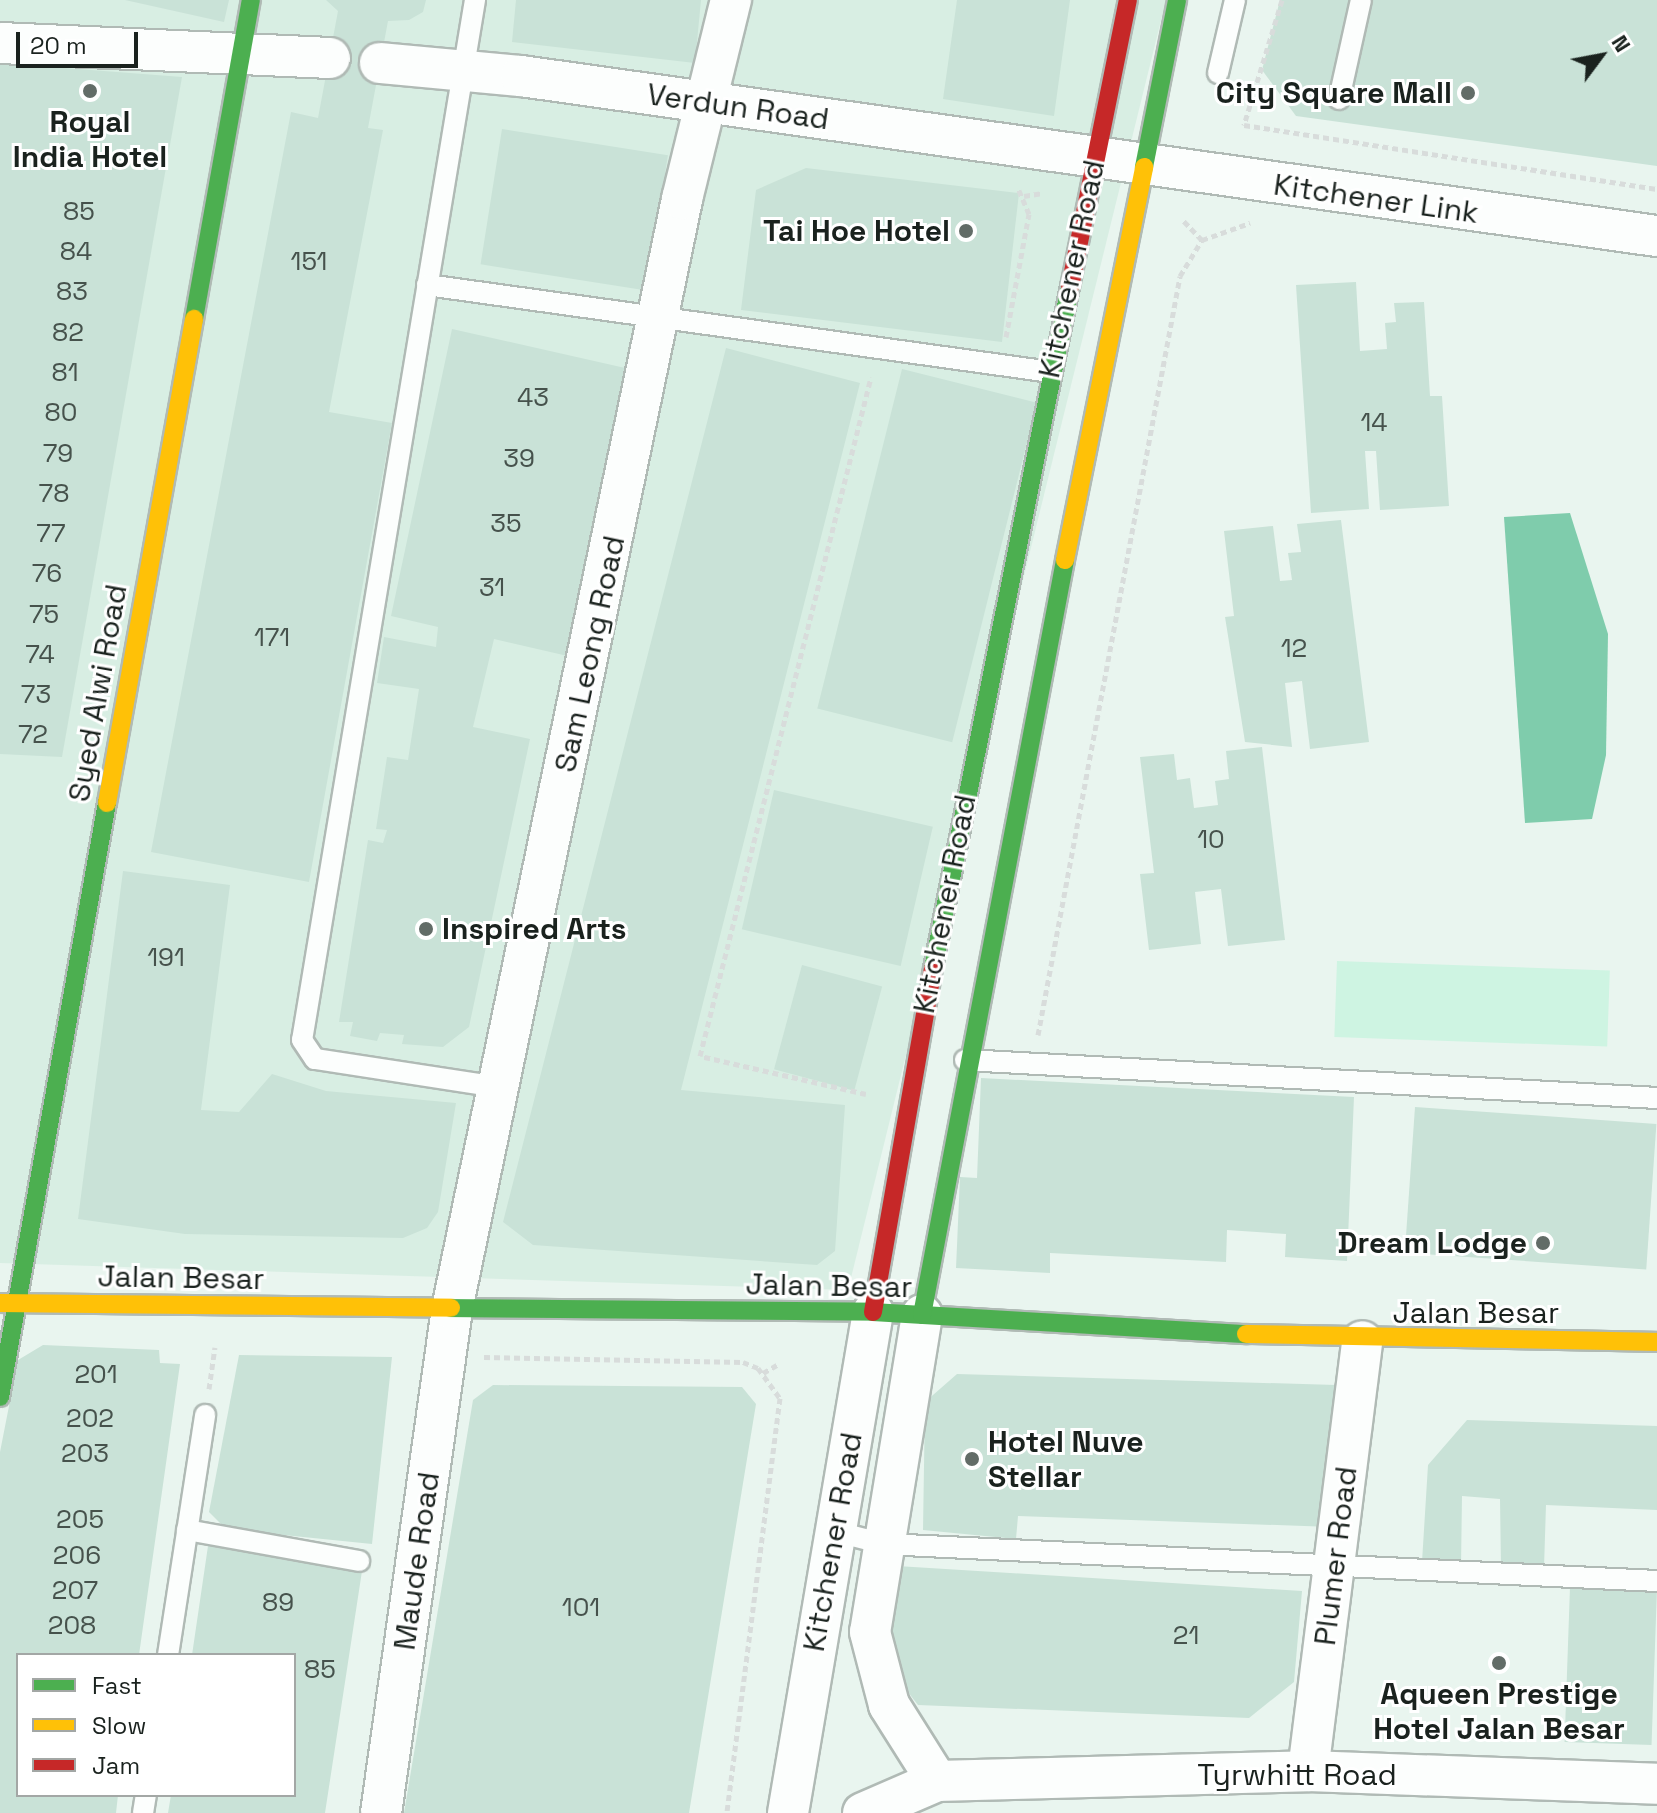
<!DOCTYPE html>
<style>
body{margin:0}
#map{position:relative;width:1657px;height:1813px;overflow:hidden;background:#e9f5ef;font-family:"Space Grotesk",sans-serif}
div>[style]{position:absolute}
.built>*{inset:0;background:#d8eee3}
.green>*{inset:0;background:#cef4e2;transform-origin:0 0}
.water>*{inset:0;background:#7fccac}
.building>*{inset:0;background:#c9e2d7;transform-origin:0 0}
.path>*{height:5px;margin-top:-2.5px;transform-origin:0;background:repeating-linear-gradient(90deg,#d8dcdb 0 6px,transparent 0 10px)}
.roads{filter:drop-shadow(2px 0 #b0bab5) drop-shadow(-2px 0 #b0bab5) drop-shadow(0 2px #b0bab5) drop-shadow(0 -2px #b0bab5)}
.lane>*{height:20px;margin:-10px;padding:0 10px;transform-origin:10px;border-radius:10px;background:#fcfefd}
.street>*{height:40px;margin:-20px;padding:0 20px;transform-origin:20px;border-radius:20px;background:#fcfefd}
.fast>*{height:18px;margin:-9px;padding:0 9px;transform-origin:9px;border-radius:9px;background:#4caf50}
.slow>*{height:18px;margin:-9px;padding:0 9px;transform-origin:9px;border-radius:9px;background:#ffc107}
.jam>*{height:18px;margin:-9px;padding:0 9px;transform-origin:9px;border-radius:9px;background:#c62828}
.dots>*{width:22px;height:22px;translate:-50% -50%;box-sizing:border-box;border:4px solid #fff;border-radius:50%}
span{translate:-50% -50%;white-space:nowrap;text-align:center;line-height:1.15;-webkit-text-stroke:6px #fff;paint-order:stroke}
.number-label{font-size:26px;color:#46524c}
.number-label span{-webkit-text-stroke-width:0}
.poi-label{font-size:30px;color:#1a221e;font-weight:700}
.right{translate:-100% -50%;text-align:right}
.left{translate:0 -50%;text-align:left}
.street-label{font-size:30px;color:#1a221e}
.legend{position:absolute;left:16px;top:1653px;width:280px;height:144px;box-sizing:border-box;background:#fff;border:2px solid #a3a7a5;margin:0;padding:10px 14px;list-style:none;font-size:24px;color:#1a221e}
.legend li{display:flex;align-items:center;gap:16px;height:40px}
.legend b{width:40px;border:2px solid #a3a7a5}
.north{position:absolute;left:1561px;top:16px;width:80px;height:80px;-webkit-text-stroke:6px #fff;paint-order:stroke;rotate:58deg;font-size:22px;font-weight:700;line-height:32px;text-align:center;color:#1a221e}
.north::after{content:'';display:block;margin:auto;width:28px;height:36px;background:#1a221e;clip-path:polygon(50% 0,100% 100%,50% 72%,0 100%)}
.scale{position:absolute;left:16px;top:32px;width:122px;height:36px;box-sizing:border-box;border:4px solid #1a221e;border-top:0;padding-left:10px;font-size:24px;line-height:28px;white-space:nowrap;color:#1a221e;-webkit-text-stroke:6px #fff;paint-order:stroke}
</style>
<div id="map">
<div class="built">
<div style="clip-path:polygon(0 0,1166px 0,848px 1290px,0 1263px)"></div>
</div>
<div class="green">
<div style="left:1337px;top:961px;width:273px;height:76px;rotate:2deg"></div>
</div>
<div class="water">
<div style="clip-path:polygon(1570px 513px,1608px 634px,1606px 755px,1592px 819px,1525px 823px,1504px 517px)"></div>
</div>
<div class="building">
<div style="clip-path:polygon(125px 0,229px 0,224px 22px)"></div>
<div style="clip-path:polygon(326px 0,426px 0,423px 12px,409px 20px,388px 21px,368px 128px,383px 130px,329px 412px,392px 423px,309px 882px,151px 852px,291px 112px,318px 118px,338px 11px)"></div>
<div style="clip-path:polygon(516px 0,701px 0,695px 63px,512px 42px)"></div>
<div style="clip-path:polygon(957px 0,1070px 0,1054px 116px,943px 99px)"></div>
<div style="clip-path:polygon(1280px 0,1657px 0,1657px 166px,1296px 116px,1262px 70px)"></div>
<div style="clip-path:polygon(0 63px,182px 77px,62px 757px,0 754px)"></div>
<div style="left:502px;top:129px;width:168px;height:137px;rotate:9deg"></div>
<div style="clip-path:polygon(806px 168px,1019px 193px,1002px 342px,741px 310px,756px 190px)"></div>
<div style="clip-path:polygon(1356px 282px,1360px 351px,1387px 349px,1385px 323px,1396px 322px,1394px 303px,1424px 302px,1430px 396px,1442px 396px,1449px 506px,1380px 510px,1376px 451px,1365px 451px,1369px 509px,1311px 513px,1296px 285px)"></div>
<div style="clip-path:polygon(452px 329px,634px 370px,572px 657px,494px 639px,473px 727px,530px 739px,469px 1027px,443px 1047px,402px 1044px,404px 1035px,380px 1033px,377px 1041px,350px 1036px,353px 1022px,339px 1022px,368px 840px,383px 843px,387px 830px,376px 829px,387px 757px,408px 760px,419px 689px,377px 683px,384px 637px,436px 647px,438px 627px,391px 616px)"></div>
<div style="clip-path:polygon(726px 348px,860px 383px,681px 1090px,845px 1105px,835px 1251px,817px 1265px,533px 1245px,503px 1222px)"></div>
<div style="left:902px;top:369px;width:139px;height:350px;rotate:14deg"></div>
<div style="clip-path:polygon(1341px 520px,1369px 742px,1310px 749px,1302px 681px,1285px 683px,1292px 747px,1245px 742px,1225px 617px,1234px 616px,1224px 531px,1273px 526px,1280px 581px,1292px 580px,1288px 553px,1301px 552px,1297px 524px)"></div>
<div style="clip-path:polygon(1262px 747px,1285px 940px,1228px 946px,1221px 889px,1195px 892px,1201px 944px,1149px 950px,1140px 874px,1154px 873px,1140px 757px,1174px 754px,1177px 780px,1190px 778px,1194px 808px,1218px 805px,1215px 781px,1229px 779px,1226px 751px)"></div>
<div style="left:774px;top:790px;width:163px;height:143px;rotate:13deg"></div>
<div style="clip-path:polygon(123px 871px,230px 885px,201px 1110px,239px 1112px,272px 1074px,326px 1091px,456px 1103px,438px 1212px,427px 1228px,403px 1238px,185px 1234px,78px 1219px)"></div>
<div style="left:802px;top:965px;width:83px;height:108px;rotate:15deg"></div>
<div style="clip-path:polygon(981px 1078px,1354px 1097px,1347px 1261px,1285px 1257px,1286px 1234px,1227px 1230px,1226px 1262px,1050px 1253px,1050px 1273px,956px 1268px,960px 1177px,977px 1178px)"></div>
<div style="left:1415px;top:1107px;width:242px;height:146px;rotate:4deg"></div>
<div style="clip-path:polygon(43px 1345px,159px 1350px,160px 1363px,180px 1364px,139px 1655px,18px 1655px,18px 1795px,118px 1795px,116px 1813px,0 1813px,0 1452px,18px 1360px)"></div>
<div style="clip-path:polygon(239px 1355px,392px 1357px,372px 1544px,226px 1529px,209px 1512px)"></div>
<div style="clip-path:polygon(957px 1374px,1336px 1385px,1332px 1527px,1018px 1516px,1016px 1539px,923px 1530px,925px 1402px)"></div>
<div style="clip-path:polygon(493px 1385px,742px 1387px,756px 1404px,689px 1813px,404px 1813px,473px 1400px)"></div>
<div style="clip-path:polygon(1467px 1420px,1657px 1426px,1657px 1510px,1546px 1505px,1544px 1568px,1501px 1567px,1500px 1499px,1462px 1496px,1461px 1567px,1422px 1562px,1428px 1465px)"></div>
<div style="clip-path:polygon(208px 1546px,362px 1571px,325px 1813px,168px 1813px,171px 1795px,294px 1795px,294px 1655px,192px 1655px)"></div>
<div style="clip-path:polygon(897px 1566px,1302px 1591px,1294px 1682px,1249px 1718px,918px 1705px,890px 1669px)"></div>
<div style="left:1570px;top:1587px;width:87px;height:155px;rotate:2deg"></div>
</div>
<div class="path">
<div style="left:1282px;top:0;width:131px;rotate:106.9deg"></div>
<div style="left:1244px;top:125px;width:418px;rotate:8.8deg"></div>
<div style="left:1024px;top:196px;width:19px;rotate:-9deg"></div>
<div style="left:1202px;top:240px;width:51px;rotate:-19.5deg"></div>
<div style="left:1006px;top:337px;width:125px;rotate:-79.4deg"></div>
<div style="left:1029px;top:214px;width:28px;rotate:-113deg"></div>
<div style="left:1038px;top:1035px;width:772px;rotate:-79.4deg"></div>
<div style="left:1180px;top:276px;width:42px;rotate:-58.6deg"></div>
<div style="left:1202px;top:240px;width:28px;rotate:-134deg"></div>
<div style="left:866px;top:1094px;width:170px;rotate:-167.1deg"></div>
<div style="left:700px;top:1056px;width:700px;rotate:-75.86deg"></div>
<div style="left:484px;top:1357px;width:259px;rotate:1.1deg"></div>
<div style="left:743px;top:1362px;width:16px;rotate:22deg"></div>
<div style="left:758px;top:1368px;width:37px;rotate:54deg"></div>
<div style="left:780px;top:1398px;width:418px;rotate:97.3deg"></div>
<div style="left:763px;top:1373px;width:16px;rotate:-30deg"></div>
<div style="left:209px;top:1389px;width:42px;rotate:-81.9deg"></div>
</div>
<div class="roads">
<div class="lane">
<div style="left:475px;top:0;width:1054px;rotate:99.44deg"></div>
<div style="left:302px;top:1040px;width:23px;rotate:56deg"></div>
<div style="left:315px;top:1059px;width:185px;rotate:8.7deg"></div>
<div style="left:1218px;top:73px;width:75px;rotate:-76.9deg"></div>
<div style="left:1339px;top:99px;width:101px;rotate:-77.5deg"></div>
<div style="left:427px;top:285px;width:630px;rotate:7.94deg"></div>
<div style="left:965px;top:1060px;width:693px;rotate:3.14deg"></div>
<div style="left:187px;top:1530px;width:175px;rotate:10.2deg"></div>
<div style="left:833px;top:1531px;width:53px;rotate:14.3deg"></div>
<div style="left:884px;top:1544px;width:774px;rotate:2.74deg"></div>
<div style="left:168px;top:1655px;width:243px;rotate:-81.2deg"></div>
<div style="left:143px;top:1813px;width:18px;rotate:-81deg"></div>
</div>
<div class="street">
<div style="left:0;top:43px;width:330px;rotate:2.6deg"></div>
<div style="left:380px;top:63px;width:142px;rotate:5.3deg"></div>
<div style="left:521px;top:76px;width:1147px;rotate:8.02deg"></div>
<div style="left:922px;top:1315px;width:321px;rotate:99.3deg"></div>
<div style="left:870px;top:1632px;width:75px;rotate:75.4deg"></div>
<div style="left:889px;top:1705px;width:90px;rotate:57.7deg"></div>
<div style="left:1308px;top:1771px;width:433px;rotate:-82.8deg"></div>
<div style="left:381px;top:1813px;width:509px;rotate:-81.98deg"></div>
<div style="left:452px;top:1309px;width:1134px;rotate:-78.29deg"></div>
<div style="left:682px;top:199px;width:205px;rotate:-76.2deg"></div>
<div style="left:788px;top:1813px;width:508px;rotate:-80.37deg"></div>
<div style="left:863px;top:1813px;width:81px;rotate:-23.4deg"></div>
<div style="left:937px;top:1781px;width:371px;rotate:-1.5deg"></div>
<div style="left:1308px;top:1771px;width:349px;rotate:2.1deg"></div>
</div>
<div class="fast">
<div style="left:1144px;top:167px;width:170px;rotate:-78.8deg"></div>
<div style="left:194px;top:319px;width:324px;rotate:-79.9deg"></div>
<div style="left:933px;top:968px;width:695px;rotate:-78.63deg"></div>
<div style="left:451px;top:1308px;width:422px;rotate:0.5deg"></div>
<div style="left:873px;top:1312px;width:374px;rotate:3.4deg"></div>
<div style="left:922px;top:1315px;width:768px;rotate:-79.27deg"></div>
<div style="left:0;top:1397px;width:604px;rotate:-79.79deg"></div>
</div>
<div class="slow">
<div style="left:1065px;top:560px;width:401px;rotate:-78.6deg"></div>
<div style="left:107px;top:803px;width:492px;rotate:-79.8deg"></div>
<div style="left:0;top:1303px;width:451px;rotate:0.6deg"></div>
<div style="left:1246px;top:1334px;width:411px;rotate:1.1deg"></div>
</div>
<div class="jam">
<div style="left:1070px;top:287px;width:293px;rotate:-78.6deg"></div>
<div style="left:873px;top:1312px;width:349px;rotate:-80.1deg"></div>
</div>
</div>
<div class="dots">
<div style="left:90px;top:91px;background:#626c67"></div>
<div style="left:1468px;top:93px;background:#626c67"></div>
<div style="left:966px;top:231px;background:#626c67"></div>
<div style="left:426px;top:929px;background:#626c67"></div>
<div style="left:1543px;top:1243px;background:#626c67"></div>
<div style="left:972px;top:1459px;background:#626c67"></div>
<div style="left:1499px;top:1663px;background:#626c67"></div>
</div>
<div class="number-label">
<span style="left:79px;top:212px">85</span>
<span style="left:76px;top:252px">84</span>
<span style="left:309px;top:262px">151</span>
<span style="left:72px;top:292px">83</span>
<span style="left:68px;top:333px">82</span>
<span style="left:65px;top:373px">81</span>
<span style="left:533px;top:398px">43</span>
<span style="left:61px;top:413px">80</span>
<span style="left:1374px;top:423px">14</span>
<span style="left:58px;top:454px">79</span>
<span style="left:519px;top:459px">39</span>
<span style="left:54px;top:494px">78</span>
<span style="left:506px;top:524px">35</span>
<span style="left:51px;top:534px">77</span>
<span style="left:47px;top:574px">76</span>
<span style="left:492px;top:588px">31</span>
<span style="left:44px;top:615px">75</span>
<span style="left:272px;top:638px">171</span>
<span style="left:1294px;top:649px">12</span>
<span style="left:40px;top:655px">74</span>
<span style="left:36px;top:695px">73</span>
<span style="left:33px;top:735px">72</span>
<span style="left:1211px;top:840px">10</span>
<span style="left:166px;top:958px">191</span>
<span style="left:96px;top:1375px">201</span>
<span style="left:90px;top:1419px">202</span>
<span style="left:85px;top:1454px">203</span>
<span style="left:80px;top:1520px">205</span>
<span style="left:77px;top:1556px">206</span>
<span style="left:75px;top:1591px">207</span>
<span style="left:278px;top:1603px">89</span>
<span style="left:581px;top:1608px">101</span>
<span style="left:72px;top:1626px">208</span>
<span style="left:1186px;top:1636px">21</span>
<span style="left:320px;top:1670px">85</span>
</div>
<div class="poi-label">
<span class="right" style="left:1452px;top:93px">City Square Mall</span>
<span style="left:90px;top:139px">Royal<br>India Hotel</span>
<span class="right" style="left:950px;top:231px">Tai Hoe Hotel</span>
<span class="left" style="left:442px;top:929px">Inspired Arts</span>
<span class="right" style="left:1527px;top:1243px">Dream Lodge</span>
<span class="left" style="left:988px;top:1459px">Hotel Nuve<br>Stellar</span>
<span style="left:1499px;top:1711px">Aqueen Prestige<br>Hotel Jalan Besar</span>
</div>
<div class="street-label">
<span style="left:738px;top:107px;rotate:8deg">Verdun Road</span>
<span style="left:1376px;top:199px;rotate:8deg">Kitchener Link</span>
<span style="left:1072px;top:269px;rotate:-78deg">Kitchener Road</span>
<span style="left:590px;top:654px;rotate:-78deg">Sam Leong Road</span>
<span style="left:98px;top:693px;rotate:-80deg">Syed Alwi Road</span>
<span style="left:945px;top:904px;rotate:-79deg">Kitchener Road</span>
<span style="left:181px;top:1278px;rotate:1deg">Jalan Besar</span>
<span style="left:829px;top:1286px;rotate:1deg">Jalan Besar</span>
<span style="left:1476px;top:1313px">Jalan Besar</span>
<span style="left:833px;top:1542px;rotate:-80deg">Kitchener Road</span>
<span style="left:1336px;top:1556px;rotate:-83deg">Plumer Road</span>
<span style="left:417px;top:1561px;rotate:-82deg">Maude Road</span>
<span style="left:1297px;top:1775px">Tyrwhitt Road</span>
</div>
<ul class="legend">
<li><b style="height:10px;background:#4caf50"></b>Fast</li>
<li><b style="height:10px;background:#ffc107"></b>Slow</li>
<li><b style="height:10px;background:#c62828"></b>Jam</li>
</ul>
<div class="north">N</div>
<div class="scale">20 m</div>
</div>
